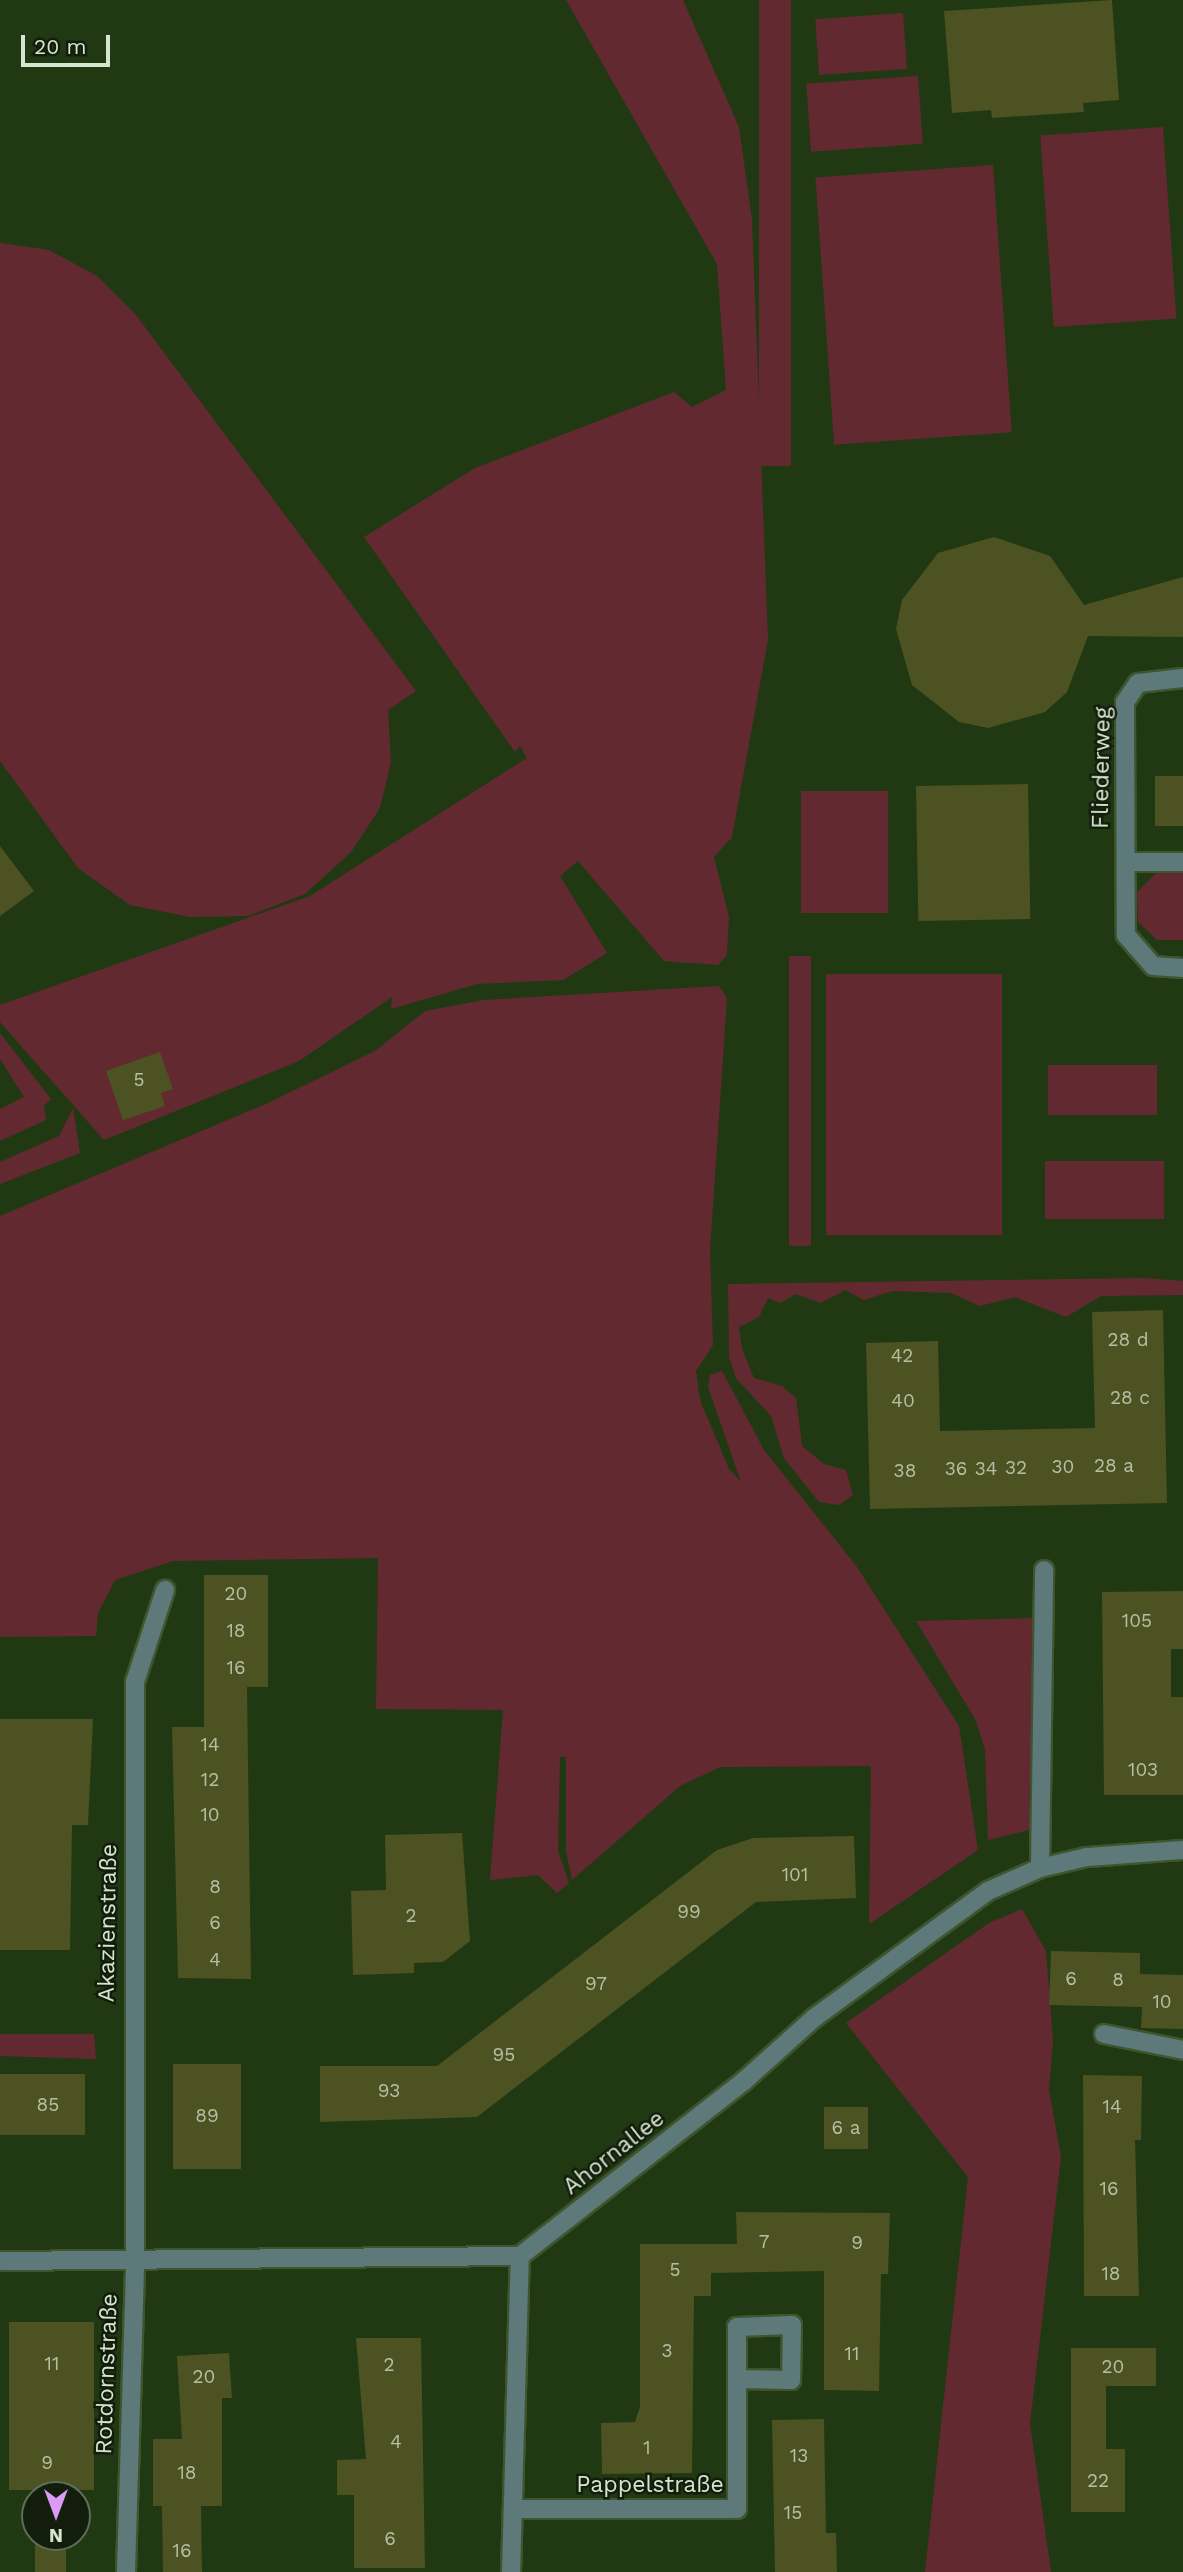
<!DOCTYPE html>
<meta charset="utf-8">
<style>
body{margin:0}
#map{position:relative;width:1183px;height:2572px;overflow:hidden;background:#213912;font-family:"Work Sans",sans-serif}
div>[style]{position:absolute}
.green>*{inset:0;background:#622a30;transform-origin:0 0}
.building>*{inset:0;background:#4c5222;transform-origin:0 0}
.roads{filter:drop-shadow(2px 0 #3e5530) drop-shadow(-2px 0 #3e5530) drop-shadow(0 2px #3e5530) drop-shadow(0 -2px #3e5530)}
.minor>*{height:18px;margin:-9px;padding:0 9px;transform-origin:9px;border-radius:9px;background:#5e7979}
span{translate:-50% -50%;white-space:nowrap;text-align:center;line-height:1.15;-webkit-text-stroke:5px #121d0c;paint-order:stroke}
.number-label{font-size:19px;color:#b3c0a3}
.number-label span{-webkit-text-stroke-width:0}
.street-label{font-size:23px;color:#d5e5ce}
.north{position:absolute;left:21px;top:2481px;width:70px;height:70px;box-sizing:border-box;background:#121d0c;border:2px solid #606d5a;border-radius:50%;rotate:180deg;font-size:19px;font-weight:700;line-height:28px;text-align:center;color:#d5e5ce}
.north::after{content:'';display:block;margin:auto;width:24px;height:32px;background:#da9af6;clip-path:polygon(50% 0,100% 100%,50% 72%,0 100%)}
.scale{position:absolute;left:21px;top:35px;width:89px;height:32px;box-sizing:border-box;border:4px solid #d5e5ce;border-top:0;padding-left:9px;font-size:21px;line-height:24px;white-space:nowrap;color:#d5e5ce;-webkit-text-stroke:5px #121d0c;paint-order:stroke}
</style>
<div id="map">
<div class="green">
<div style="clip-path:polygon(566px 0,683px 0,739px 127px,752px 220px,768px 640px,732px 837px,714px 857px,729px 917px,727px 955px,718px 965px,664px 961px,578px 861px,560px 876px,607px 953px,563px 980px,477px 984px,391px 1009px,392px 997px,299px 1061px,104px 1140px,0 1022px,0 1005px,310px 896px,527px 758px,520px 746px,515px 752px,364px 537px,475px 468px,674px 392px,692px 407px,726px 390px,717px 264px)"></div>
<div style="left:759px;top:0;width:32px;height:466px"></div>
<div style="left:903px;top:13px;width:56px;height:88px;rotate:86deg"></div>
<div style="left:918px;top:76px;width:68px;height:112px;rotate:86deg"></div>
<div style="left:1163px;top:127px;width:192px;height:123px;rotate:86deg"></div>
<div style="left:993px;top:165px;width:268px;height:178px;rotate:86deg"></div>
<div style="clip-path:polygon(0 243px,49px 250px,97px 276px,136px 315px,416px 691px,388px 710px,391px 762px,380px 808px,351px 852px,305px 894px,248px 916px,190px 917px,130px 905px,78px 868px,0 761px)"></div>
<div style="left:801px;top:791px;width:87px;height:122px"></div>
<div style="clip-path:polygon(1183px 872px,1183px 940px,1157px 940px,1138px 922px,1137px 892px,1156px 873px)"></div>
<div style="left:789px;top:956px;width:22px;height:290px"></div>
<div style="left:826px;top:974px;width:176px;height:261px"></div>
<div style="clip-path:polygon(719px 986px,727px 998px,710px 1250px,713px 1345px,696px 1371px,700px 1400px,729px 1469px,741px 1482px,708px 1387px,710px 1375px,722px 1371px,764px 1450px,857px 1567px,959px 1726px,978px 1850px,869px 1924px,871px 1766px,720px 1767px,680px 1786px,572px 1880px,566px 1851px,566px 1757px,560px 1757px,558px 1851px,569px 1883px,557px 1893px,538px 1875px,490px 1880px,503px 1710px,376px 1709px,378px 1558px,173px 1561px,115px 1580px,98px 1613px,96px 1636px,0 1637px,0 1216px,268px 1103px,375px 1051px,425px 1011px,484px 1000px)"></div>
<div style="clip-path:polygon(0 1033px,51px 1099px,44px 1106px,46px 1120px,0 1141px,0 1109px,24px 1097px,0 1059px)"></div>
<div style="left:1048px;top:1065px;width:109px;height:50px"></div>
<div style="clip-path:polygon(73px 1108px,80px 1153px,0 1184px,0 1162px,59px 1136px)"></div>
<div style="left:1045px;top:1161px;width:119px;height:58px"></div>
<div style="clip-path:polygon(1144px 1278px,1183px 1281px,1183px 1295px,1101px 1296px,1066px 1317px,1015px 1297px,980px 1306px,951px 1293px,892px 1291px,864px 1300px,845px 1290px,821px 1303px,796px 1294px,780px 1303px,768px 1298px,759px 1317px,739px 1327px,742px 1349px,754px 1378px,782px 1386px,796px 1398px,802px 1446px,824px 1464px,846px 1470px,853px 1495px,839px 1505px,819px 1502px,784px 1458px,771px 1416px,736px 1378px,729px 1357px,728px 1284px)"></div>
<div style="clip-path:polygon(1033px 1618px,1029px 1830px,988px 1840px,985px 1749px,975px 1719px,916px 1621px)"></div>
<div style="clip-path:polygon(1022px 1909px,1046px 1951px,1053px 2041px,1049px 2090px,1061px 2157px,1030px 2424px,1051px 2572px,925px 2572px,968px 2177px,846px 2023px,989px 1923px)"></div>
<div style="clip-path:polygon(0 2034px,94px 2034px,96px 2059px,0 2056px)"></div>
</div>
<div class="building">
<div style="clip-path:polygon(1112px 0,1119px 100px,1083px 103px,1084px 112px,992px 118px,991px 110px,952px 113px,944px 11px)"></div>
<div style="clip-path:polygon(994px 537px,1050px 556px,1084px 605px,1183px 577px,1183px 637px,1088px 636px,1067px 692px,1045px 712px,988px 728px,959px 722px,912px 685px,896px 629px,902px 600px,938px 553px)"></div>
<div style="left:1155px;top:776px;width:28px;height:50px"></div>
<div style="left:1028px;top:784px;width:135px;height:112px;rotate:89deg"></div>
<div style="clip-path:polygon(0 846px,34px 891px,0 916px)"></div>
<div style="clip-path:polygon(160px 1052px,173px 1089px,161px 1093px,165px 1106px,123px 1120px,106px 1071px)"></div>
<div style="clip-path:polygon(1163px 1310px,1167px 1503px,870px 1509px,866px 1343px,938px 1341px,940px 1431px,1095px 1428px,1092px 1312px)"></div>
<div style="clip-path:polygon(204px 1575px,268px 1575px,268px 1687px,247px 1687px,251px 1979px,178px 1978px,172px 1727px,204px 1727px)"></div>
<div style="clip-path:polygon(1183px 1591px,1183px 1649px,1171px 1649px,1171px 1697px,1183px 1697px,1183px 1795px,1104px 1795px,1102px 1592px)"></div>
<div style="clip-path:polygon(0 1719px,93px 1719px,88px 1825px,72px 1825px,70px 1950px,0 1950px)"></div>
<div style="clip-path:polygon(462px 1833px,470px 1941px,443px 1962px,414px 1963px,414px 1973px,353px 1975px,351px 1891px,386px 1890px,385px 1835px)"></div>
<div style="clip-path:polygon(854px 1836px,856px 1898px,756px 1902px,477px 2117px,320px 2122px,320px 2066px,437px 2066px,717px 1850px,753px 1838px)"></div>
<div style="clip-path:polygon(1051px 1951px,1140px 1953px,1140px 1974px,1183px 1975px,1183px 2029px,1141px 2028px,1142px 2007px,1049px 2005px)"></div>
<div style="left:173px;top:2064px;width:68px;height:105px"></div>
<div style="left:0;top:2074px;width:85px;height:61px"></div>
<div style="clip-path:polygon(1083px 2075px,1142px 2076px,1141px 2140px,1135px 2140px,1139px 2296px,1084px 2296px)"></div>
<div style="left:824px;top:2107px;width:44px;height:42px"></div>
<div style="clip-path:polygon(736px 2212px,890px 2213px,888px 2274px,881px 2274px,879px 2391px,824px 2390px,824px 2271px,711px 2273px,711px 2296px,694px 2296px,692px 2473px,602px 2474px,601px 2423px,635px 2422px,640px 2407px,640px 2244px,737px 2244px)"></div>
<div style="left:9px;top:2322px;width:85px;height:168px"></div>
<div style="clip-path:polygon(356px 2338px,421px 2338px,425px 2568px,354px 2568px,354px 2495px,337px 2495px,337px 2460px,366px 2459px)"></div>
<div style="clip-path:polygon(1071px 2348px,1156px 2348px,1156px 2386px,1106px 2386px,1106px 2449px,1125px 2449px,1125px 2512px,1071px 2512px)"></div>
<div style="clip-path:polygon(229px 2353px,232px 2398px,222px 2398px,222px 2506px,201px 2506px,202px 2572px,163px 2572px,162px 2506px,153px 2506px,153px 2439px,182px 2439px,177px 2356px)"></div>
<div style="clip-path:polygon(824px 2419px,826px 2533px,836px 2533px,837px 2572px,775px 2572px,772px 2420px)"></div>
<div style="left:35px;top:2537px;width:31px;height:35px"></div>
</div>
<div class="roads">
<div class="minor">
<div style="left:1183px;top:678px;width:45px;rotate:173.7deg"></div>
<div style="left:1138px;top:683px;width:23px;rotate:124deg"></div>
<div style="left:1125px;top:702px;width:233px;rotate:89.8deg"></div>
<div style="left:1126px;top:935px;width:41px;rotate:48.9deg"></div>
<div style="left:1153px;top:966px;width:30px;rotate:4deg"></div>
<div style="left:1126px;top:862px;width:57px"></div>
<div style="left:1040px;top:1868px;width:298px;rotate:-89.2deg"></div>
<div style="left:1104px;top:2034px;width:81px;rotate:11.4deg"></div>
<div style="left:0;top:2261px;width:520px;rotate:-0.55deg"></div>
<div style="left:520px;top:2256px;width:284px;rotate:-38deg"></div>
<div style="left:744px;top:2081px;width:94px;rotate:-42deg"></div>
<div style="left:814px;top:2018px;width:215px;rotate:-36.1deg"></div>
<div style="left:988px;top:1891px;width:57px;rotate:-23.9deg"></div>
<div style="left:1040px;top:1868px;width:48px;rotate:-13.2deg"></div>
<div style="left:1087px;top:1857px;width:96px;rotate:-4.2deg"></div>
<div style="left:516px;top:2509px;width:221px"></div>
<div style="left:737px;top:2509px;width:182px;rotate:-90deg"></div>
<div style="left:737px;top:2327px;width:55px;rotate:-2.1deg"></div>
<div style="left:792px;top:2325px;width:55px;rotate:91deg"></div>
<div style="left:791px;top:2380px;width:54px;rotate:-178.9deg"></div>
<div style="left:126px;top:2572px;width:311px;rotate:-88.3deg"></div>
<div style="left:135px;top:2261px;width:579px;rotate:-90deg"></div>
<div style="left:135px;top:1682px;width:97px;rotate:-71.9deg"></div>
<div style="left:511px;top:2572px;width:316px;rotate:-88.4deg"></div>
</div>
</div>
<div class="number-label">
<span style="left:139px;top:1080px">5</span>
<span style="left:1128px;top:1340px">28 d</span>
<span style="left:902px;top:1356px">42</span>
<span style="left:1130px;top:1398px">28 c</span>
<span style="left:903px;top:1401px">40</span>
<span style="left:1114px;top:1466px">28 a</span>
<span style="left:1063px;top:1467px">30</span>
<span style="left:1016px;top:1468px">32</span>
<span style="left:956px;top:1469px">36</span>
<span style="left:986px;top:1469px">34</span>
<span style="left:905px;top:1471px">38</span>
<span style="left:236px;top:1594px">20</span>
<span style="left:1137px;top:1621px">105</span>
<span style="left:236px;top:1631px">18</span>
<span style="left:236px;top:1668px">16</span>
<span style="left:210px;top:1745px">14</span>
<span style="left:1143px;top:1770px">103</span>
<span style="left:210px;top:1780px">12</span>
<span style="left:210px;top:1815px">10</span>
<span style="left:795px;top:1875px">101</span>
<span style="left:215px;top:1887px">8</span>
<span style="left:689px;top:1912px">99</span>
<span style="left:411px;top:1916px">2</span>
<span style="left:215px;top:1923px">6</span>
<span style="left:215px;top:1960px">4</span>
<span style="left:1071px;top:1979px">6</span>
<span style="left:1118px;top:1980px">8</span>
<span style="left:596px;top:1984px">97</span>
<span style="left:1162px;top:2002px">10</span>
<span style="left:504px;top:2055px">95</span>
<span style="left:389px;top:2091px">93</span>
<span style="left:48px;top:2105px">85</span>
<span style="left:1112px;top:2107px">14</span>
<span style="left:207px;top:2116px">89</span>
<span style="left:846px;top:2128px">6 a</span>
<span style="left:1109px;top:2189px">16</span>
<span style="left:764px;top:2242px">7</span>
<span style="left:857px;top:2243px">9</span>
<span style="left:675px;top:2270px">5</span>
<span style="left:1111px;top:2274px">18</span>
<span style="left:667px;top:2351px">3</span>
<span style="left:852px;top:2354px">11</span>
<span style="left:52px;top:2364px">11</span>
<span style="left:389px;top:2365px">2</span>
<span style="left:1113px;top:2367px">20</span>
<span style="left:204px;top:2377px">20</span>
<span style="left:396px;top:2442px">4</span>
<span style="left:647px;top:2448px">1</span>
<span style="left:799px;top:2456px">13</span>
<span style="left:47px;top:2463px">9</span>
<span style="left:187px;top:2473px">18</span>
<span style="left:1098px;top:2481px">22</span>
<span style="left:793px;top:2513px">15</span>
<span style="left:390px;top:2539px">6</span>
<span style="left:182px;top:2551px">16</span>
</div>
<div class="street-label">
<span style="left:1102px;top:768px;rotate:-89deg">Fliederweg</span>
<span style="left:108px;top:1923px;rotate:-89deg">Akazienstraße</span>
<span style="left:614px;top:2153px;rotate:-38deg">Ahornallee</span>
<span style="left:107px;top:2374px;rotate:-88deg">Rotdornstraße</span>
<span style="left:650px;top:2485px">Pappelstraße</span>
</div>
<div class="north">N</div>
<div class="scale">20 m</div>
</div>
